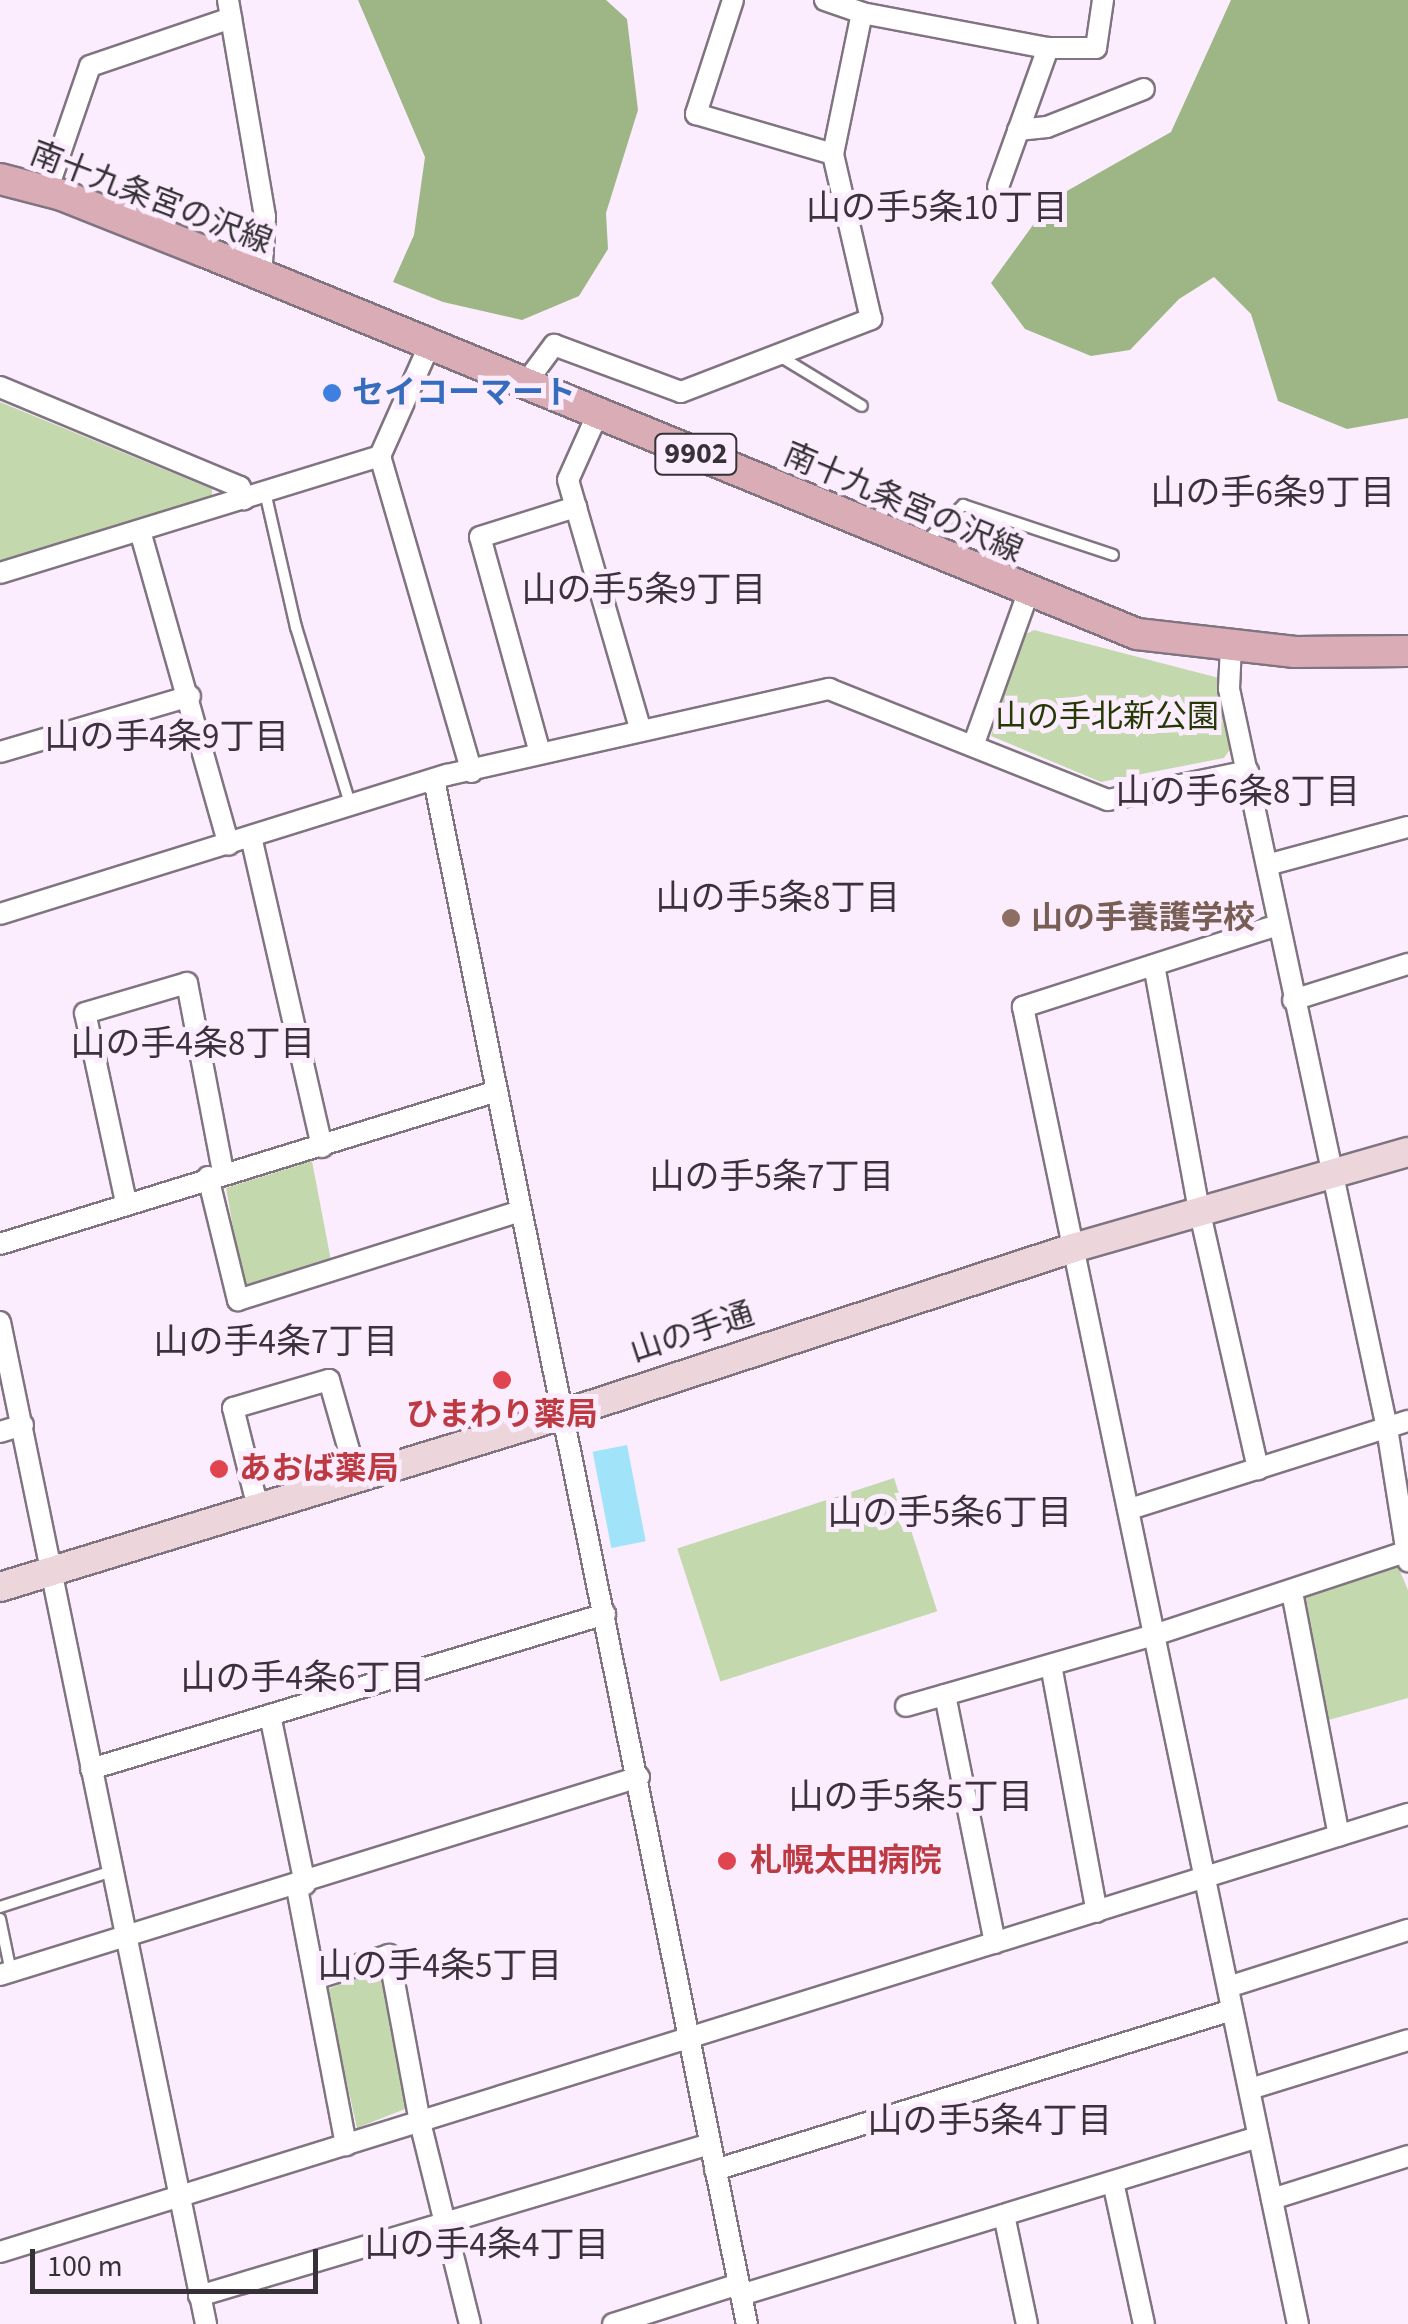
<!DOCTYPE html>
<meta charset="utf-8">
<style>
body{margin:0}
#map{position:relative;width:1408px;height:2324px;overflow:hidden;background:#fbedfd;font-family:"Source Sans 3","Noto Sans JP",sans-serif}
div>[style]{position:absolute}
.green>*{inset:0;background:#c3d9ad;transform-origin:0 0}
.forest>*{inset:0;background:#9eb686}
.water>*{inset:0;background:#a1e3f8;transform-origin:0 0}
.roads{filter:drop-shadow(2px 0 #807481) drop-shadow(-2px 0 #807481) drop-shadow(0 2px #807481) drop-shadow(0 -2px #807481)}
.service>*{height:10px;margin:-5px;padding:0 5px;transform-origin:5px;border-radius:5px;background:#fff}
.minor>*{height:20px;margin:-10px;padding:0 10px;transform-origin:10px;border-radius:10px;background:#fff}
.secondary>*{height:28px;margin:-14px;padding:0 14px;transform-origin:14px;border-radius:14px;background:#ecd6db}
.primary>*{height:30px;margin:-15px;padding:0 15px;transform-origin:15px;border-radius:15px;background:#d9acb6}
.dots>*{width:28px;height:28px;translate:-50% -50%;box-sizing:border-box;border:5px solid #fbedfd;border-radius:50%}
span{translate:-50% -50%;white-space:nowrap;text-align:center;line-height:1.15;-webkit-text-stroke:10px #fbedfd;paint-order:stroke}
.shield-label span{padding:2px 8px;background:#fbedfd;border:2px solid;border-radius:8px;-webkit-text-stroke-width:0}
.shield-label{font-size:30px;color:#363137;font-weight:700}
.street-label{font-size:32px;color:#363137}
.shop-label{font-size:32px;color:#366cbe;font-weight:700}
.left{translate:0 -50%;text-align:left}
.park-label{font-size:32px;color:#243903}
.education-label{font-size:32px;color:#785e54;font-weight:700}
.health-label{font-size:32px;color:#be3a42;font-weight:700}
.neighbourhood-label{font-size:35px;color:#3c313d}
.scale{position:absolute;left:30px;top:2249px;width:288px;height:45px;box-sizing:border-box;border:5px solid #363137;border-top:0;padding-left:12px;font-size:30px;line-height:35px;white-space:nowrap;color:#363137;-webkit-text-stroke:8px #fbedfd;paint-order:stroke}
</style>
<div id="map">
<div class="green">
<div style="clip-path:polygon(0 402px,212px 489px,212px 497px,0 562px)"></div>
<div style="clip-path:polygon(1034px 630px,1219px 678px,1233px 745px,1224px 758px,1101px 782px,991px 736px,1024px 635px)"></div>
<div style="clip-path:polygon(312px 1161px,331px 1261px,249px 1287px,243px 1283px,226px 1188px)"></div>
<div style="left:894px;top:1478px;width:140px;height:228px;rotate:72deg"></div>
<div style="clip-path:polygon(1397px 1564px,1408px 1590px,1408px 1698px,1325px 1721px,1300px 1599px)"></div>
<div style="clip-path:polygon(375px 1969px,384px 1974px,410px 2107px,357px 2128px,326px 1990px)"></div>
</div>
<div class="forest">
<div style="clip-path:polygon(358px 0,606px 0,627px 19px,638px 110px,606px 213px,608px 249px,579px 296px,522px 320px,443px 302px,393px 282px,414px 235px,425px 157px)"></div>
<div style="clip-path:polygon(1231px 0,1408px 0,1408px 418px,1347px 429px,1278px 401px,1251px 314px,1214px 277px,1179px 299px,1130px 350px,1091px 356px,1025px 329px,991px 283px,1051px 200px,1171px 132px)"></div>
</div>
<div class="water">
<div style="left:627px;top:1445px;width:98px;height:35px;rotate:79deg"></div>
</div>
<div class="roads">
<div class="service">
<div style="left:778px;top:355px;width:98px;rotate:31.3deg"></div>
<div style="left:265px;top:492px;width:139px;rotate:77.1deg"></div>
<div style="left:296px;top:627px;width:185px;rotate:73deg"></div>
<div style="left:926px;top:541px;width:52px;rotate:-44.2deg"></div>
<div style="left:963px;top:505px;width:158px;rotate:18.4deg"></div>
<div style="left:0;top:1907px;width:118px;rotate:-17.8deg"></div>
<div style="left:0;top:1919px;width:54px;rotate:78.3deg"></div>
</div>
<div class="minor">
<div style="left:228px;top:0;width:220px;rotate:80.3deg"></div>
<div style="left:265px;top:217px;width:60px;rotate:93.8deg"></div>
<div style="left:733px;top:0;width:120px;rotate:108deg"></div>
<div style="left:696px;top:114px;width:143px;rotate:16.3deg"></div>
<div style="left:825px;top:0;width:39px;rotate:19deg"></div>
<div style="left:862px;top:13px;width:189px;rotate:10.7deg"></div>
<div style="left:1048px;top:48px;width:48px"></div>
<div style="left:1096px;top:48px;width:49px;rotate:-81.7deg"></div>
<div style="left:1018px;top:130px;width:29px;rotate:-6deg"></div>
<div style="left:1047px;top:127px;width:104px;rotate:-21.4deg"></div>
<div style="left:998px;top:187px;width:148px;rotate:-70.2deg"></div>
<div style="left:47px;top:191px;width:132px;rotate:-71deg"></div>
<div style="left:90px;top:66px;width:149px;rotate:-18.8deg"></div>
<div style="left:429px;top:346px;width:120px;rotate:114deg"></div>
<div style="left:380px;top:456px;width:329px;rotate:73.8deg"></div>
<div style="left:525px;top:384px;width:49px;rotate:-53.4deg"></div>
<div style="left:554px;top:345px;width:135px;rotate:20.3deg"></div>
<div style="left:681px;top:392px;width:204px;rotate:-21deg"></div>
<div style="left:871px;top:319px;width:169px;rotate:-103deg"></div>
<div style="left:833px;top:154px;width:144px;rotate:-78.4deg"></div>
<div style="left:0;top:387px;width:260px;rotate:22.6deg"></div>
<div style="left:240px;top:487px;width:13px;rotate:72deg"></div>
<div style="left:598px;top:413px;width:73px;rotate:114.1deg"></div>
<div style="left:568px;top:480px;width:261px;rotate:73.8deg"></div>
<div style="left:140px;top:531px;width:326px;rotate:74.2deg"></div>
<div style="left:0;top:573px;width:398px;rotate:-17.1deg"></div>
<div style="left:1231px;top:646px;width:43px;rotate:92.7deg"></div>
<div style="left:1229px;top:689px;width:756px;rotate:77.93deg"></div>
<div style="left:1387px;top:1428px;width:135px;rotate:81deg"></div>
<div style="left:973px;top:746px;width:163px;rotate:-70.2deg"></div>
<div style="left:0;top:752px;width:198px;rotate:-16.4deg"></div>
<div style="left:540px;top:753px;width:224px;rotate:-105.5deg"></div>
<div style="left:480px;top:537px;width:101px;rotate:-17.4deg"></div>
<div style="left:434px;top:780px;width:1575px;rotate:78.54deg"></div>
<div style="left:252px;top:841px;width:314px;rotate:77.1deg"></div>
<div style="left:1267px;top:865px;width:146px;rotate:-15.1deg"></div>
<div style="left:0;top:914px;width:468px;rotate:-17.3deg"></div>
<div style="left:447px;top:775px;width:392px;rotate:-12.7deg"></div>
<div style="left:829px;top:689px;width:300px;rotate:21.7deg"></div>
<div style="left:1108px;top:800px;width:143px;rotate:-11.7deg"></div>
<div style="left:1278px;top:925px;width:268px;rotate:162.2deg"></div>
<div style="left:1023px;top:1007px;width:1345px;rotate:78.21deg"></div>
<div style="left:1154px;top:965px;width:248px;rotate:79.6deg"></div>
<div style="left:1199px;top:1209px;width:267px;rotate:77.2deg"></div>
<div style="left:1293px;top:1000px;width:121px;rotate:-17.4deg"></div>
<div style="left:208px;top:1177px;width:127px;rotate:76.3deg"></div>
<div style="left:238px;top:1300px;width:297px;rotate:-17.5deg"></div>
<div style="left:126px;top:1202px;width:193px;rotate:-102.2deg"></div>
<div style="left:85px;top:1013px;width:106px;rotate:-16.4deg"></div>
<div style="left:187px;top:983px;width:192px;rotate:79.2deg"></div>
<div style="left:0;top:1244px;width:520px;rotate:-17.11deg"></div>
<div style="left:0;top:1322px;width:1023px;rotate:78.38deg"></div>
<div style="left:0;top:1432px;width:24px;rotate:-17deg"></div>
<div style="left:258px;top:1508px;width:103px;rotate:-104deg"></div>
<div style="left:233px;top:1408px;width:100px;rotate:-16.3deg"></div>
<div style="left:329px;top:1380px;width:102px;rotate:74.1deg"></div>
<div style="left:1130px;top:1509px;width:292px;rotate:-17.6deg"></div>
<div style="left:1292px;top:1592px;width:248px;rotate:79.1deg"></div>
<div style="left:1051px;top:1665px;width:251px;rotate:79.5deg"></div>
<div style="left:945px;top:1695px;width:253px;rotate:78.6deg"></div>
<div style="left:906px;top:1706px;width:261px;rotate:-16deg"></div>
<div style="left:1157px;top:1634px;width:264px;rotate:-18.3deg"></div>
<div style="left:270px;top:1715px;width:173px;rotate:78.3deg"></div>
<div style="left:91px;top:1769px;width:537px;rotate:-16.78deg"></div>
<div style="left:297px;top:1888px;width:262px;rotate:79.2deg"></div>
<div style="left:0;top:1975px;width:669px;rotate:-17.22deg"></div>
<div style="left:315px;top:1979px;width:78px;rotate:-18deg"></div>
<div style="left:389px;top:1955px;width:170px;rotate:79.5deg"></div>
<div style="left:420px;top:2122px;width:208px;rotate:76.1deg"></div>
<div style="left:1228px;top:1987px;width:189px;rotate:-17.6deg"></div>
<div style="left:1250px;top:2089px;width:165px;rotate:-17.2deg"></div>
<div style="left:715px;top:2170px;width:541px;rotate:-17.2deg"></div>
<div style="left:1113px;top:2182px;width:145px;rotate:77.7deg"></div>
<div style="left:1272px;top:2199px;width:143px;rotate:-17.5deg"></div>
<div style="left:1004px;top:2215px;width:111px;rotate:78.1deg"></div>
<div style="left:0;top:2252px;width:1475px;rotate:-17.28deg"></div>
<div style="left:741px;top:2295px;width:541px;rotate:-16.99deg"></div>
<div style="left:199px;top:2296px;width:533px;rotate:-16.57deg"></div>
<div style="left:613px;top:2324px;width:132px;rotate:-17.6deg"></div>
</div>
<div class="secondary">
<div style="left:0;top:1587px;width:557px;rotate:-17deg"></div>
<div style="left:533px;top:1424px;width:568px;rotate:-18.05deg"></div>
<div style="left:1073px;top:1248px;width:348px;rotate:-16deg"></div>
</div>
<div class="primary">
<div style="left:0;top:179px;width:64px;rotate:14.5deg"></div>
<div style="left:62px;top:195px;width:152px;rotate:21.7deg"></div>
<div style="left:203px;top:251px;width:1009px;rotate:22.3deg"></div>
<div style="left:1137px;top:634px;width:159px;rotate:6.5deg"></div>
<div style="left:1295px;top:652px;width:113px;rotate:-0.5deg"></div>
</div>
</div>
<div class="dots">
<div style="left:332px;top:393px;background:#3f7fe0"></div>
<div style="left:1011px;top:918px;background:#8d6e63"></div>
<div style="left:502px;top:1380px;background:#e0444e"></div>
<div style="left:219px;top:1469px;background:#e0444e"></div>
<div style="left:727px;top:1861px;background:#e0444e"></div>
</div>
<div class="shield-label">
<span style="left:696px;top:454px">9902</span>
</div>
<div class="street-label">
<span style="left:151px;top:198px;rotate:21deg">南十九条宮の沢線</span>
<span style="left:903px;top:503px;rotate:23deg">南十九条宮の沢線</span>
<span style="left:692px;top:1333px;rotate:-18deg">山の手通</span>
</div>
<div class="shop-label">
<span class="left" style="left:352px;top:393px">セイコーマート</span>
</div>
<div class="park-label">
<span style="left:1107px;top:717px">山の手北新公園</span>
</div>
<div class="education-label">
<span class="left" style="left:1031px;top:918px">山の手養護学校</span>
</div>
<div class="health-label">
<span style="left:502px;top:1415px">ひまわり薬局</span>
<span class="left" style="left:239px;top:1469px">あおば薬局</span>
<span class="left" style="left:750px;top:1861px">札幌太田病院</span>
</div>
<div class="neighbourhood-label">
<span style="left:937px;top:208px">山の手5条10丁目</span>
<span style="left:1273px;top:493px">山の手6条9丁目</span>
<span style="left:644px;top:590px">山の手5条9丁目</span>
<span style="left:167px;top:737px">山の手4条9丁目</span>
<span style="left:1238px;top:792px">山の手6条8丁目</span>
<span style="left:778px;top:898px">山の手5条8丁目</span>
<span style="left:193px;top:1044px">山の手4条8丁目</span>
<span style="left:772px;top:1177px">山の手5条7丁目</span>
<span style="left:276px;top:1342px">山の手4条7丁目</span>
<span style="left:950px;top:1513px">山の手5条6丁目</span>
<span style="left:303px;top:1678px">山の手4条6丁目</span>
<span style="left:911px;top:1797px">山の手5条5丁目</span>
<span style="left:440px;top:1966px">山の手4条5丁目</span>
<span style="left:990px;top:2121px">山の手5条4丁目</span>
<span style="left:487px;top:2245px">山の手4条4丁目</span>
</div>
<div class="scale">100 m</div>
</div>
